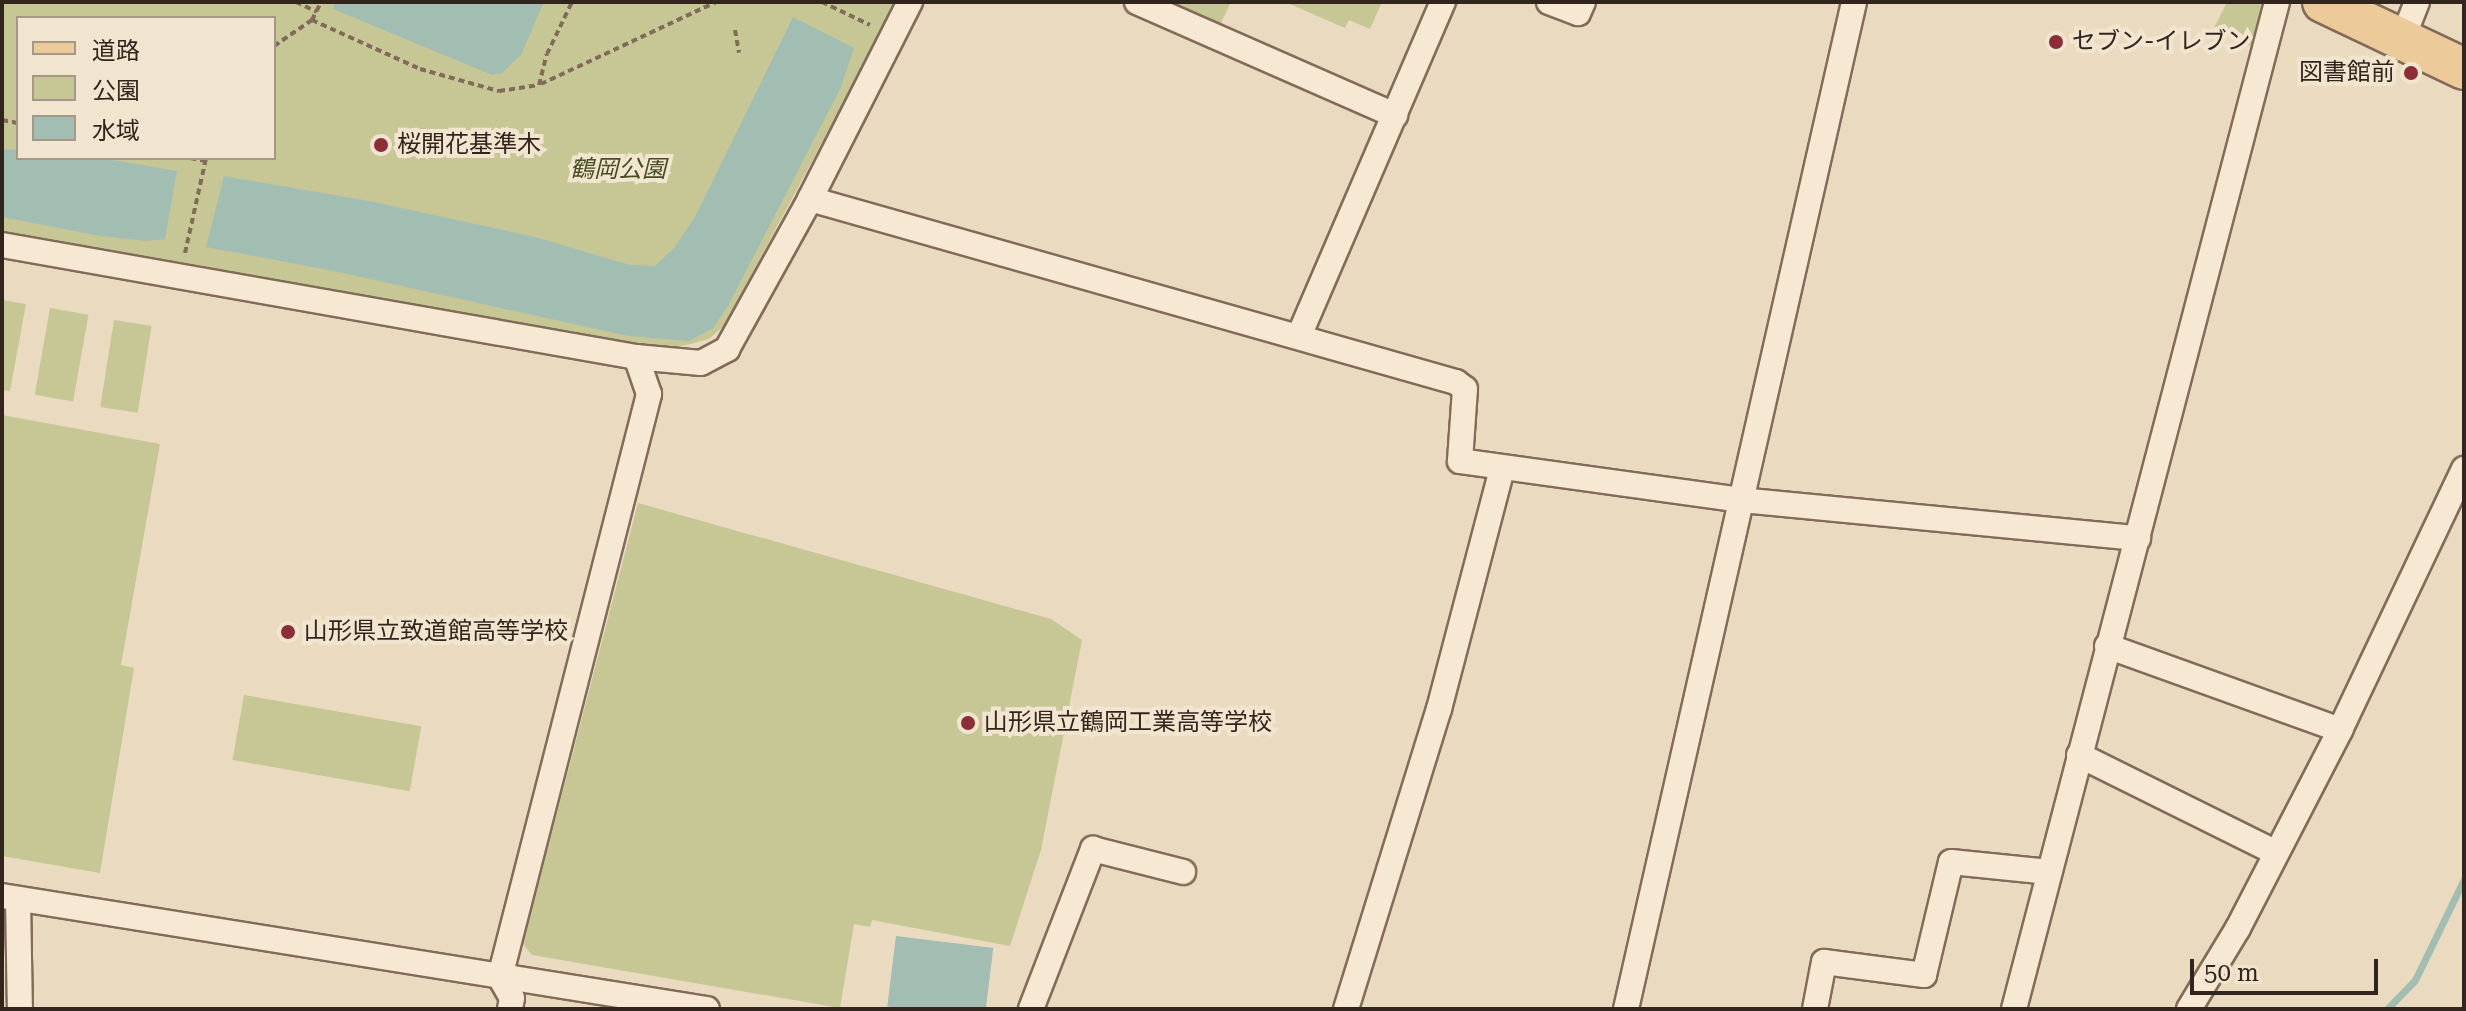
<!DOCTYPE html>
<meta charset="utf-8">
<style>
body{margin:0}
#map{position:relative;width:2466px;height:1011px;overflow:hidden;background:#eadac0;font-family:"Roboto Serif","Noto Sans JP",serif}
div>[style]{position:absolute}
.green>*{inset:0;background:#c6c795;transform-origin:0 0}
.water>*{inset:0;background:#a2bdb2;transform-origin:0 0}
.stream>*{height:7px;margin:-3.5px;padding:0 3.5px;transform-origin:3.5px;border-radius:3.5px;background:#a2bdb2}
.path>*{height:4px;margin-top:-2px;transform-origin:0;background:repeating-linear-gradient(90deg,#826b59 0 6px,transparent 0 10px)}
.roads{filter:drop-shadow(2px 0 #826b59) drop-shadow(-2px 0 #826b59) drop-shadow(0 2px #826b59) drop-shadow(0 -2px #826b59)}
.minor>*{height:24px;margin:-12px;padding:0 12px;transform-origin:12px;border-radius:12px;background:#f6e8d2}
.primary>*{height:40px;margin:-20px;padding:0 20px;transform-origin:20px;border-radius:20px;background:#ecca99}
.dots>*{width:22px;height:22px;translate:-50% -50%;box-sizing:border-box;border:4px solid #f2e5cf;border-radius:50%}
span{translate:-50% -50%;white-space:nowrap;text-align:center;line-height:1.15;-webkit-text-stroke:8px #f2e5cf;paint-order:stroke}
.poi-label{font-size:24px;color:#32251d}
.left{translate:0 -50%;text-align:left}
.right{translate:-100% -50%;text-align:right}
.park-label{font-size:24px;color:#474d24;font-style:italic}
.frame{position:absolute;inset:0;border:4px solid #32251d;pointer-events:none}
.legend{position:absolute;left:16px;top:16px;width:260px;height:144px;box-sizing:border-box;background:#f2e5cf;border:2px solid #a59888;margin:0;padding:10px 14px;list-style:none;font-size:24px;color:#32251d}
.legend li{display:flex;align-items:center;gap:16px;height:40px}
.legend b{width:40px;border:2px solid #a59888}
.scale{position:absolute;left:2190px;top:959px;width:188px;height:36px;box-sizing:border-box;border:4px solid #32251d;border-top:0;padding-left:10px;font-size:24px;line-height:28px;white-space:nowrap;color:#32251d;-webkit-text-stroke:6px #f2e5cf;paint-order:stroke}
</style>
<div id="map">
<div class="green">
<div style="clip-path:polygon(evenodd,2px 2px,897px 2px,724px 326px,709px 339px,675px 348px,646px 346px,2px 234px,2px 2px,18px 18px,274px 18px,274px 158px,18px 158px,18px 18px)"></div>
<div style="clip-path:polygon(1150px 2px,1231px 2px,1217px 31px)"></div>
<div style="clip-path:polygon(1285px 2px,1382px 2px,1370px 29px,1349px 20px,1345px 28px)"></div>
<div style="clip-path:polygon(2227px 2px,2271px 2px,2258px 49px,2213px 30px)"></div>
<div style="clip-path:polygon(2px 300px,26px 304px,10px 391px,2px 390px)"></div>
<div style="left:50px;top:308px;width:39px;height:88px;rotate:10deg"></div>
<div style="left:114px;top:320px;width:38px;height:88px;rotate:9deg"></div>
<div style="clip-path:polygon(2px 415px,160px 444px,121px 665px,134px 668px,100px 873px,2px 856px)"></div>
<div style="clip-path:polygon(638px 503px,1051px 619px,1082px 640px,1041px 850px,1010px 946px,872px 920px,870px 927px,854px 924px,840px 1008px,532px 955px,523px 944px)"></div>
<div style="left:244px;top:695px;width:180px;height:66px;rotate:10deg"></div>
</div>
<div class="water">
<div style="clip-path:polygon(335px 2px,544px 2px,521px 55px,502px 73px,492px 75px,333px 9px)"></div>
<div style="clip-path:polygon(793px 17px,854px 48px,840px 89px,728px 306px,713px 328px,689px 341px,628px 336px,334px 271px,206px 247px,224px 176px,369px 201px,535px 237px,630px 265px,655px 266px,674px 248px,695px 217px)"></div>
<div style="clip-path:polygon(2px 149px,18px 150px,18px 158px,101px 158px,177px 171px,165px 239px,146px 241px,100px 236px,2px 217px)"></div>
<div style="left:896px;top:936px;width:98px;height:71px;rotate:7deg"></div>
</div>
<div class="stream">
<div style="left:2387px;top:1009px;width:40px;rotate:-46deg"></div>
<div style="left:2415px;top:980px;width:112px;rotate:-64.1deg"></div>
</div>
<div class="path">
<div style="left:296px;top:2px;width:23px;rotate:25deg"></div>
<div style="left:822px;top:2px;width:53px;rotate:25.6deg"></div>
<div style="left:312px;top:20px;width:119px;rotate:24.4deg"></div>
<div style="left:420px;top:69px;width:82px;rotate:15.6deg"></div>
<div style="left:499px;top:91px;width:40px;rotate:-8.5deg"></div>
<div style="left:539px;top:85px;width:32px;rotate:-76deg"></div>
<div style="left:547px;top:54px;width:58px;rotate:-64.3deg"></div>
<div style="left:735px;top:30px;width:23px;rotate:80deg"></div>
<div style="left:274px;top:46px;width:46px;rotate:-34.4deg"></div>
<div style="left:312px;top:20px;width:20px;rotate:-63deg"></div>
<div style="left:541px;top:84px;width:193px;rotate:-25.1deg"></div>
<div style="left:2px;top:120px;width:16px;rotate:11deg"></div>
<div style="left:190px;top:158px;width:15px;rotate:11deg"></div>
<div style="left:185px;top:253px;width:97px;rotate:-77.5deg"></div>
</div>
<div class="roads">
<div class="minor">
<div style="left:1137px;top:2px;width:282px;rotate:23.7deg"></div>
<div style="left:1549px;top:2px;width:31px;rotate:21deg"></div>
<div style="left:1578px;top:13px;width:12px;rotate:-66deg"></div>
<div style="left:2402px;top:40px;width:41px;rotate:-68.5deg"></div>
<div style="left:810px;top:199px;width:671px;rotate:15.82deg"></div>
<div style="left:1456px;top:382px;width:11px;rotate:38deg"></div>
<div style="left:1465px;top:389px;width:72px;rotate:94deg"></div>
<div style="left:1460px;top:461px;width:284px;rotate:7.9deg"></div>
<div style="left:1741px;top:500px;width:399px;rotate:5.5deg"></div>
<div style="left:2px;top:245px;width:644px;rotate:10.02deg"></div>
<div style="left:636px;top:357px;width:65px;rotate:5.3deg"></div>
<div style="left:701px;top:363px;width:30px;rotate:-28deg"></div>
<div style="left:727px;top:349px;width:171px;rotate:-61deg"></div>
<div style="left:810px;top:199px;width:221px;rotate:-63.1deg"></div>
<div style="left:1299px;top:336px;width:364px;rotate:-66.7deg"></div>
<div style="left:2107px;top:646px;width:248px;rotate:19.8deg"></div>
<div style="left:2079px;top:755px;width:220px;rotate:26.4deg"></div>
<div style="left:2px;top:896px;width:714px;rotate:9.11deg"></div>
<div style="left:18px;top:899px;width:110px;rotate:89deg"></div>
<div style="left:510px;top:1009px;width:11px;rotate:-80deg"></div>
<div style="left:512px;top:998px;width:24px;rotate:-120deg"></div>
<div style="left:500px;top:977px;width:602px;rotate:-75.66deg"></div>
<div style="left:649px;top:394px;width:39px;rotate:-109deg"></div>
<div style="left:1031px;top:1009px;width:172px;rotate:-68.8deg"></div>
<div style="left:1093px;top:849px;width:93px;rotate:14.3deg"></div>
<div style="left:1346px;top:1009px;width:314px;rotate:-72.8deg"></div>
<div style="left:1439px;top:709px;width:248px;rotate:-75.3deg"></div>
<div style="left:1626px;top:1009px;width:1032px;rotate:-77.24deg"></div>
<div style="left:1815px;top:1009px;width:48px;rotate:-79.2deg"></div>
<div style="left:1824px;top:962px;width:101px;rotate:7.4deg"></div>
<div style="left:1924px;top:975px;width:116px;rotate:-76.6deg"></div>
<div style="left:1951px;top:862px;width:99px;rotate:5.8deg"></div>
<div style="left:2014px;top:1009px;width:1041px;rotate:-75.36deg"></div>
<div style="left:2189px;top:1009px;width:95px;rotate:-58.8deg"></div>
<div style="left:2238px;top:928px;width:223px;rotate:-62.7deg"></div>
<div style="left:2340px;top:730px;width:289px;rotate:-64.6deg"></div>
</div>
<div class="primary">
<div style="left:2323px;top:2px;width:156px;rotate:25.4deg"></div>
</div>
</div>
<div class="dots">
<div style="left:2056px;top:42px;background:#8d2d37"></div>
<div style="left:2411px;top:73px;background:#8d2d37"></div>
<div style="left:381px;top:145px;background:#8d2d37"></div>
<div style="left:288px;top:632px;background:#8d2d37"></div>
<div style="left:968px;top:723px;background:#8d2d37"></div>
</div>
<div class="poi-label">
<span class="left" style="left:2072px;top:42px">セブン-イレブン</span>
<span class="right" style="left:2395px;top:73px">図書館前</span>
<span class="left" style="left:397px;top:145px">桜開花基準木</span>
<span class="left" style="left:304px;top:632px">山形県立致道館高等学校</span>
<span class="left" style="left:984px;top:723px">山形県立鶴岡工業高等学校</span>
</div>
<div class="park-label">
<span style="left:618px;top:170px">鶴岡公園</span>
</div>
<div class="frame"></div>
<ul class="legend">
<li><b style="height:10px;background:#ecca99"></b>道路</li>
<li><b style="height:22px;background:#c6c795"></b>公園</li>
<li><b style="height:22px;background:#a2bdb2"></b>水域</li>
</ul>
<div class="scale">50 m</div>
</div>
